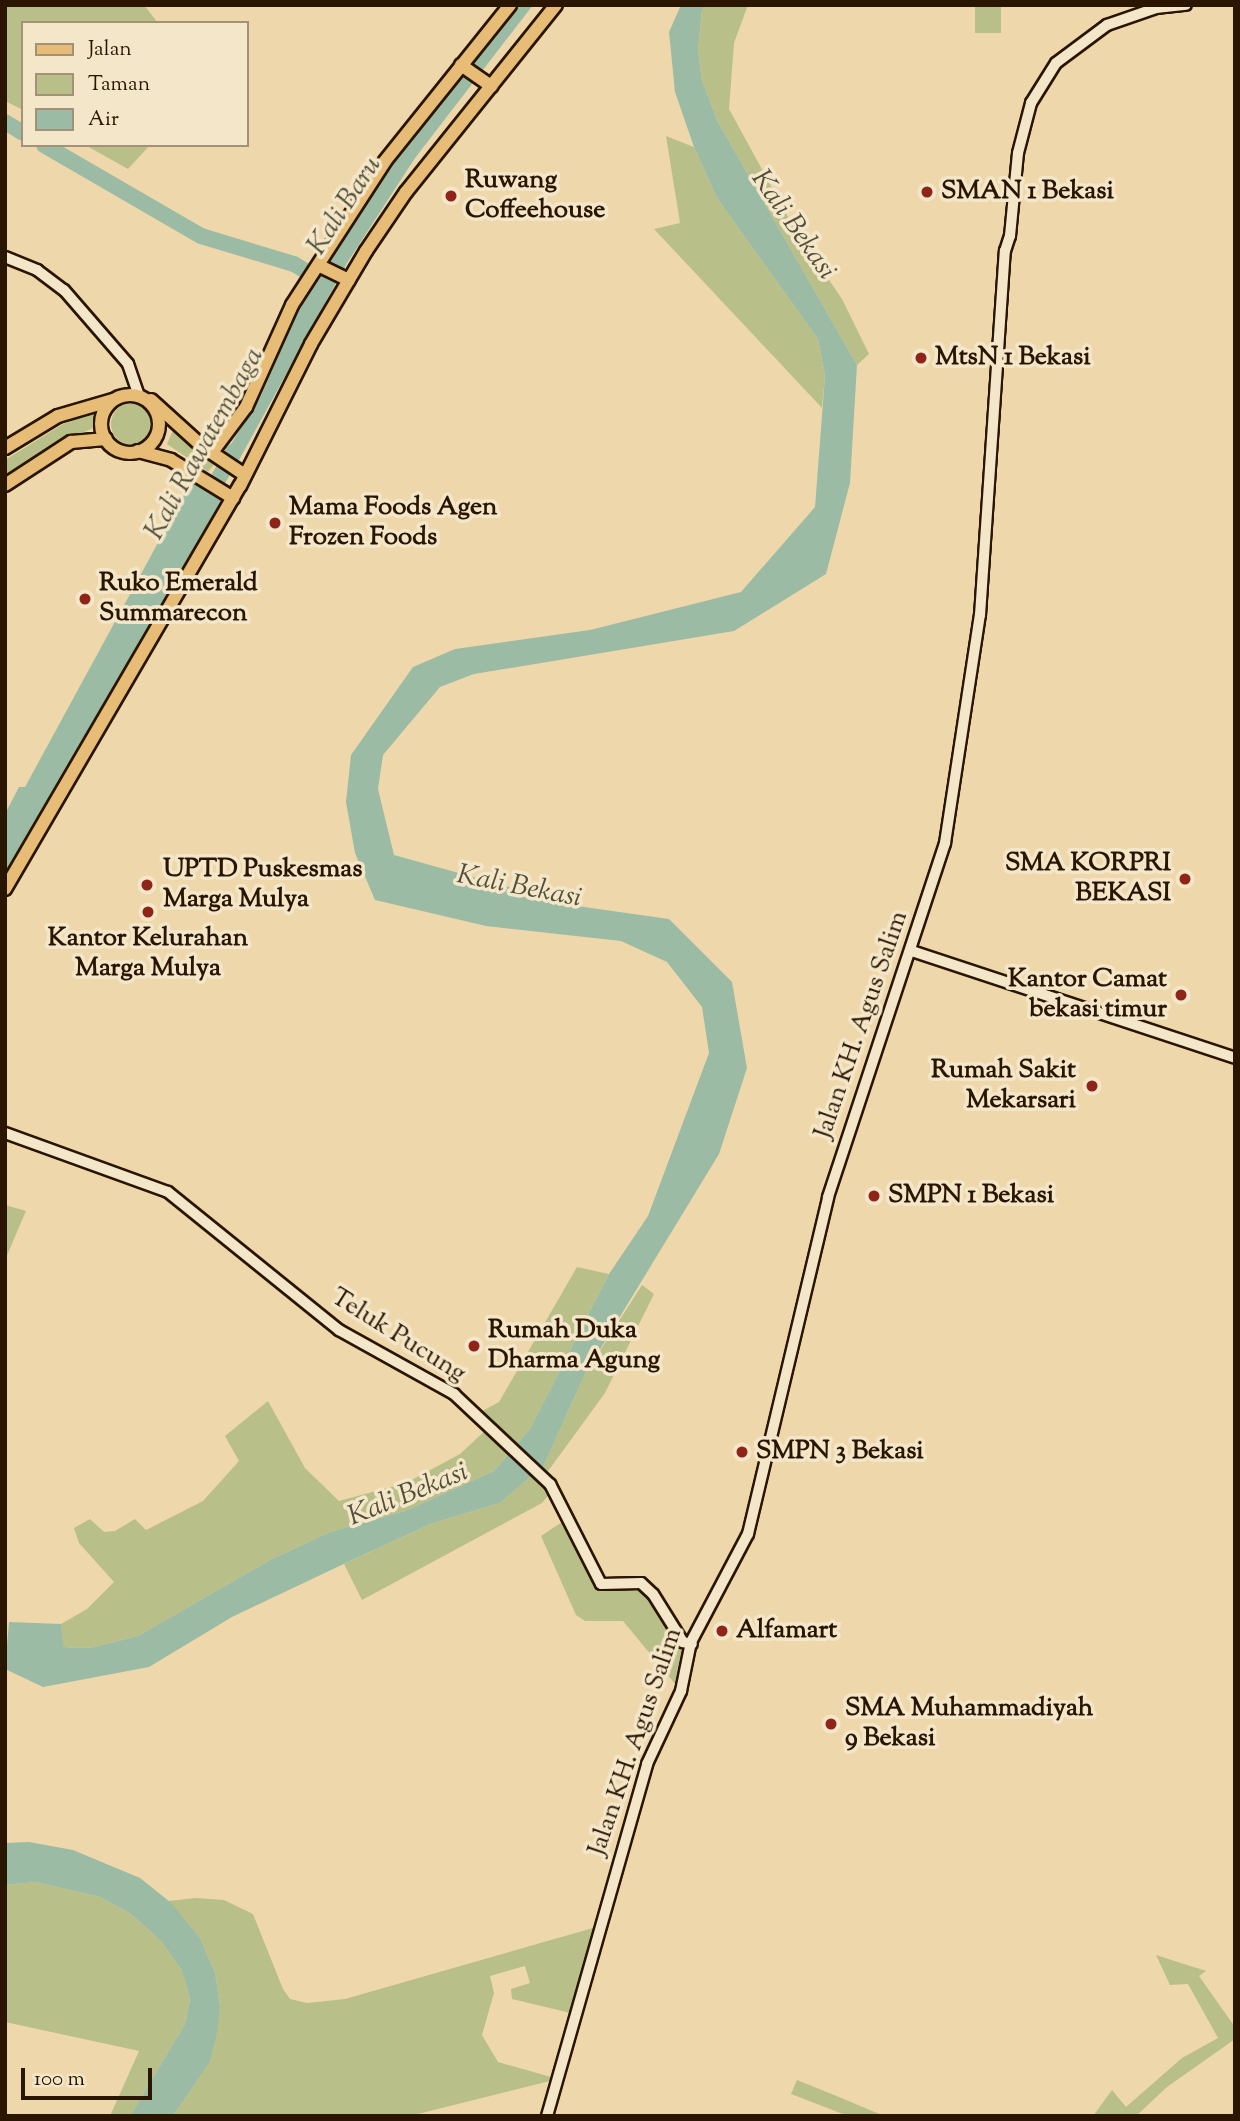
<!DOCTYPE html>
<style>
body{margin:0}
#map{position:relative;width:1240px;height:2121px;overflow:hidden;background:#eed8ab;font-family:"Sorts Mill Goudy",serif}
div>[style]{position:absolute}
.green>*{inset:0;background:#b9bf88;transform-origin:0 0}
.round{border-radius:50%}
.water>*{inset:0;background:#9bbba4}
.river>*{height:16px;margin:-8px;padding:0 8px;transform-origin:8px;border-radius:8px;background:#9bbba4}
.roads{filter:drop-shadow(2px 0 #2a1500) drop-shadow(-2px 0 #2a1500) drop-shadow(0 2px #2a1500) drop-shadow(0 -2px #2a1500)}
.secondary>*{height:10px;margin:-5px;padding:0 5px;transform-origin:5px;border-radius:5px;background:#f4e6c8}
.primary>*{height:12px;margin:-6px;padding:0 6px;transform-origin:6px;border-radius:6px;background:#e7bc76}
.primary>.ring{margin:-6px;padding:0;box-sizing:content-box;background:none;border:12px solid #e7bc76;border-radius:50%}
.dots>*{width:19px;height:19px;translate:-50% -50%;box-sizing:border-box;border:4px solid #f4e6c8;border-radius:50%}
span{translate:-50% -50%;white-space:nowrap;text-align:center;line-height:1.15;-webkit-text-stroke:7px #f4e6c8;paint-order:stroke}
.poi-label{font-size:26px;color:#2a1500;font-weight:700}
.left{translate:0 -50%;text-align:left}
.right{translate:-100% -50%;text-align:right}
.street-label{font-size:26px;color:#2a1500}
.water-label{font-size:28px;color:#524f39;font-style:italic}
.frame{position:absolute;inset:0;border:7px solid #2a1500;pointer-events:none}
.legend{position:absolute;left:21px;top:21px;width:228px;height:126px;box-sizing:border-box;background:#f4e6c8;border:2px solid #a39278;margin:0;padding:9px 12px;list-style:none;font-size:21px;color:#2a1500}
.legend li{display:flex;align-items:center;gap:14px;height:35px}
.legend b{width:35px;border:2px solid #a39278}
.scale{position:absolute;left:21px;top:2068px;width:131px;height:32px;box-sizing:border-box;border:4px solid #2a1500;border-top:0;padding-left:9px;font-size:21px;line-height:24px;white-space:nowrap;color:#2a1500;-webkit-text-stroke:5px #f4e6c8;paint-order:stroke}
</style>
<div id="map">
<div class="green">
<div style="clip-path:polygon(5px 5px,144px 5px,158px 23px,23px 23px,23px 110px,5px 101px)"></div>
<div style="clip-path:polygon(706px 5px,748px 5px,734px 43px,729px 109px,794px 228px,842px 299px,869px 354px,857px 365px,718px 122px,702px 81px,698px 50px,702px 10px)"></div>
<div style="left:975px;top:5px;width:26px;height:28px"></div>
<div style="clip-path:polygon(666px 136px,694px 147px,717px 198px,818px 339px,825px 376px,822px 408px,654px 229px,680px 223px)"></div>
<div style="clip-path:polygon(85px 145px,150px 145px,128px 169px)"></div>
<div class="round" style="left:111px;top:403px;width:42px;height:42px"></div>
<div style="clip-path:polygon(93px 412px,93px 428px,45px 450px,5px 477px,5px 460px,63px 424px)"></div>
<div style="clip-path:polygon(174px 428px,216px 462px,208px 472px,167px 444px)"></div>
<div style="clip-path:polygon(5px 1205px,26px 1211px,5px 1260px)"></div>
<div style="clip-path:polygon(577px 1267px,609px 1274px,530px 1429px,494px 1471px,405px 1511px,330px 1532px,270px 1560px,138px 1636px,90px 1648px,62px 1647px,61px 1624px,87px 1609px,114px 1582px,79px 1543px,74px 1528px,90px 1519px,104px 1532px,115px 1531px,135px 1519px,146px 1530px,203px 1501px,239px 1461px,225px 1436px,268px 1401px,305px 1468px,339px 1501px,406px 1483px,460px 1454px,489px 1427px,475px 1415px,499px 1402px)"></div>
<div style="clip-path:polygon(642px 1285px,654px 1294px,605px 1393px,543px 1478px,553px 1490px,542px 1503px,362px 1600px,344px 1564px,433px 1523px,500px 1503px,544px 1465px,585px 1374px)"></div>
<div style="clip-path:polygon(568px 1518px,601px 1583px,632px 1581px,659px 1603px,692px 1644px,681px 1691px,623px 1621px,585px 1621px,576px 1615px,541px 1536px)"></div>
<div style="clip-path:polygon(35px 1882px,100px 1897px,131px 1914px,162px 1942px,182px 1971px,190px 1999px,185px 2024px,130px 2116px,110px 2116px,139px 2051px,5px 2022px,5px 1885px)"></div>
<div style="clip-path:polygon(196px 1898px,224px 1900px,253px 1914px,283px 1989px,290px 1999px,307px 2003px,345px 1999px,600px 1926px,579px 2015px,512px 1999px,511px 1989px,530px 1983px,525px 1966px,490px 1976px,494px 1993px,482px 2035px,498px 2062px,558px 2079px,410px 2116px,173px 2116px,210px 2062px,220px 2006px,215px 1972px,200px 1938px,168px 1901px)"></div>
<div style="clip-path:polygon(1156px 1955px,1206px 1971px,1199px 1976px,1235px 2027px,1235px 2039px,1167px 2087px,1136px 2116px,1093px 2116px,1112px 2090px,1126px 2107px,1182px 2058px,1218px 2038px,1188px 1984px,1170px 1985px)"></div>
<div style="clip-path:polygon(797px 2080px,839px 2097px,884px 2116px,848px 2116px,791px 2094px)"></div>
</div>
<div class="water">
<div style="clip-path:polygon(516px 5px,533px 5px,415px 158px,347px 263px,239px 460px,226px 452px,260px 398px,297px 312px,402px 148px)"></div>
<div style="clip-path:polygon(681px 5px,706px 5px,702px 10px,698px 50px,702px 81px,718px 122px,857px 365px,850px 483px,826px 574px,734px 631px,474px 674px,440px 687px,383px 755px,378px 789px,394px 855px,577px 906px,669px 919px,732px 982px,747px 1068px,719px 1154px,585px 1374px,544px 1465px,500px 1503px,433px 1523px,350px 1561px,232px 1617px,149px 1667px,43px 1687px,5px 1669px,9px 1622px,61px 1624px,63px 1647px,90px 1648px,138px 1636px,270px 1560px,330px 1532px,405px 1511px,494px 1471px,530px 1429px,609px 1274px,648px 1216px,709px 1053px,702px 1007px,667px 962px,621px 941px,486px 926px,375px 900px,355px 853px,346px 802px,351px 755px,413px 667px,455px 649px,590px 630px,741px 592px,815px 507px,825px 376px,818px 339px,717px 198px,694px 147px,675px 92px,669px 32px)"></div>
<div style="clip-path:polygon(196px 473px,233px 498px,5px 889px,5px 814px,19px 787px,25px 787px)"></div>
<div style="clip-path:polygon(29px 1842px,73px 1850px,140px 1878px,170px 1902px,200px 1938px,215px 1972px,220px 2006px,217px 2032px,210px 2062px,173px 2116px,130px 2116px,185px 2024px,190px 1999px,182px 1971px,162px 1942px,131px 1914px,100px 1897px,35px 1882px,5px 1885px,5px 1843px)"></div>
</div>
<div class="river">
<div style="left:5px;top:122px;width:21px;rotate:31deg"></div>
<div style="left:44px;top:145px;width:181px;rotate:30.1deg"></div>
<div style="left:201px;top:236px;width:97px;rotate:16.8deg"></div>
<div style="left:294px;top:264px;width:37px;rotate:31deg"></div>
<div style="left:326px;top:283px;width:13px;rotate:-58deg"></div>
<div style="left:207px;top:499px;width:55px;rotate:-60.6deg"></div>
</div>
<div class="roads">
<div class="secondary">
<div style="left:5px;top:257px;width:35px;rotate:22deg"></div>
<div style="left:37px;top:270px;width:34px;rotate:37deg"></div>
<div style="left:64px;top:290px;width:98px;rotate:49.1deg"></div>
<div style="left:128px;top:364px;width:34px;rotate:71deg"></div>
<div style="left:912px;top:951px;width:340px;rotate:18.3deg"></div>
<div style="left:5px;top:1133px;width:173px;rotate:19.9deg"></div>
<div style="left:168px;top:1192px;width:220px;rotate:38.9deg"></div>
<div style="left:339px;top:1330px;width:132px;rotate:29.1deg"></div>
<div style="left:454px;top:1394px;width:132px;rotate:43.2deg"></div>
<div style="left:550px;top:1484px;width:112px;rotate:63deg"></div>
<div style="left:601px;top:1584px;width:40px;rotate:-1.4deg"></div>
<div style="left:641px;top:1583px;width:16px;rotate:43deg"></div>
<div style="left:653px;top:1594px;width:57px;rotate:58deg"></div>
<div style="left:683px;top:1642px;width:9px;rotate:13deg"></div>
<div style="left:547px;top:2116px;width:366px;rotate:-74.1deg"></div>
<div style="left:647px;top:1764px;width:81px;rotate:-65deg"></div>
<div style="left:681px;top:1691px;width:50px;rotate:-78.5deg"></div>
<div style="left:691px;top:1642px;width:122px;rotate:-62.2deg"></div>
<div style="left:748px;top:1534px;width:346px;rotate:-76.6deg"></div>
<div style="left:828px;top:1197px;width:373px;rotate:-71.7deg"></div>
<div style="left:945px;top:843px;width:231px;rotate:-81.3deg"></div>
<div style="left:980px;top:615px;width:365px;rotate:-86.1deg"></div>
<div style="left:1005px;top:251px;width:16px;rotate:-72deg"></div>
<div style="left:1010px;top:236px;width:83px;rotate:-84.5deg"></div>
<div style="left:1018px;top:153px;width:52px;rotate:-75.4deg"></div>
<div style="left:1031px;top:103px;width:47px;rotate:-58deg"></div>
<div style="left:1056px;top:63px;width:64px;rotate:-36.7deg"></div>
<div style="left:1107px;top:25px;width:52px;rotate:-19.1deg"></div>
<div style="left:1156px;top:8px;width:30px;rotate:-6deg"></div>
</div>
<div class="primary">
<div style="left:461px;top:65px;width:37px;rotate:35deg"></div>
<div style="left:320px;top:266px;width:32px;rotate:26deg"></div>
<div class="ring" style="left:101px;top:395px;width:46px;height:46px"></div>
<div style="left:151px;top:400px;width:70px;rotate:42.1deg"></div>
<div style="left:203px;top:447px;width:50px;rotate:33.7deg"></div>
<div style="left:5px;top:448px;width:62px;rotate:-31.1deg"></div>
<div style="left:58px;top:416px;width:57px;rotate:-16.2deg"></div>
<div style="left:138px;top:451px;width:34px;rotate:15deg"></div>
<div style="left:171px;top:460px;width:73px;rotate:31.5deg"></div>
<div style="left:213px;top:451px;width:55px;rotate:-53.1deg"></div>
<div style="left:246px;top:407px;width:112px;rotate:-65.7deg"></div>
<div style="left:292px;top:305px;width:171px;rotate:-57.1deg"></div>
<div style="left:385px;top:161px;width:200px;rotate:-51.3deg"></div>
<div style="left:5px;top:485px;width:79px;rotate:-33.1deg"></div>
<div style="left:71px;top:442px;width:35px;rotate:-5deg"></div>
<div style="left:5px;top:889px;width:467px;rotate:-59.8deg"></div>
<div style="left:240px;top:486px;width:159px;rotate:-63.4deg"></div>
<div style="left:311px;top:344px;width:108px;rotate:-59.4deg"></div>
<div style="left:366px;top:251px;width:71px;rotate:-55.9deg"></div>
<div style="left:406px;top:192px;width:240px;rotate:-51.3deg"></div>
</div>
</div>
<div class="dots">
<div style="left:927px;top:192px;background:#8f2418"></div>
<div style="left:451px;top:196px;background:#8f2418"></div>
<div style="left:921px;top:358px;background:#8f2418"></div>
<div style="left:275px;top:523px;background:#8f2418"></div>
<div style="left:85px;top:599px;background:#8f2418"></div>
<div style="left:1185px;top:879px;background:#8f2418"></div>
<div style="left:147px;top:885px;background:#8f2418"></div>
<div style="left:148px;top:912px;background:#8f2418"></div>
<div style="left:1181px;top:995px;background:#8f2418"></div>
<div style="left:1092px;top:1086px;background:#8f2418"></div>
<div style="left:874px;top:1196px;background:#8f2418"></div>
<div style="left:474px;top:1346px;background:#8f2418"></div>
<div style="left:742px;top:1452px;background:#8f2418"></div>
<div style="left:722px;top:1631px;background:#8f2418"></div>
<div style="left:831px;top:1724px;background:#8f2418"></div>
</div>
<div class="poi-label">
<span class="left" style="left:465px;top:196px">Ruwang<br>Coffeehouse</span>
<span class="left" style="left:941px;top:192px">SMAN 1 Bekasi</span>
<span class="left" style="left:935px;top:358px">MtsN 1 Bekasi</span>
<span class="left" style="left:289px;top:523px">Mama Foods Agen<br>Frozen Foods</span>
<span class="left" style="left:99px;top:599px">Ruko Emerald<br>Summarecon</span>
<span class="right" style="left:1171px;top:879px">SMA KORPRI<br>BEKASI</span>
<span class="left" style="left:163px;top:885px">UPTD Puskesmas<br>Marga Mulya</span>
<span style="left:148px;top:954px">Kantor Kelurahan<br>Marga Mulya</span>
<span class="right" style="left:1167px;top:995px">Kantor Camat<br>bekasi timur</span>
<span class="right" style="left:1076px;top:1086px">Rumah Sakit<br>Mekarsari</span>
<span class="left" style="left:888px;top:1196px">SMPN 1 Bekasi</span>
<span class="left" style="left:488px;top:1346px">Rumah Duka<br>Dharma Agung</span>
<span class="left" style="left:756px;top:1452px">SMPN 3 Bekasi</span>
<span class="left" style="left:736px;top:1631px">Alfamart</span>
<span class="left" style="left:845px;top:1724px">SMA Muhammadiyah<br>9 Bekasi</span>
</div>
<div class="street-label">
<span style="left:862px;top:1025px;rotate:-71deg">Jalan KH. Agus Salim</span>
<span style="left:398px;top:1336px;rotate:32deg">Teluk Pucung</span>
<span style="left:636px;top:1742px;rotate:-71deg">Jalan KH. Agus Salim</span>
</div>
<div class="water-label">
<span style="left:345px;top:206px;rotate:-57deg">Kali Baru</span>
<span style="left:793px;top:225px;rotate:55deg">Kali Bekasi</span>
<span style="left:205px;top:444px;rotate:-61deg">Kali Rawatembaga</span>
<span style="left:519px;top:887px;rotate:11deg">Kali Bekasi</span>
<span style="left:408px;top:1495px;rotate:-22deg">Kali Bekasi</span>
</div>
<div class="frame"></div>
<ul class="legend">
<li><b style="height:9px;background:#e7bc76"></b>Jalan</li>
<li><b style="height:19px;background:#b9bf88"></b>Taman</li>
<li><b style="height:19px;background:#9bbba4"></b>Air</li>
</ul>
<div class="scale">100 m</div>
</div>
